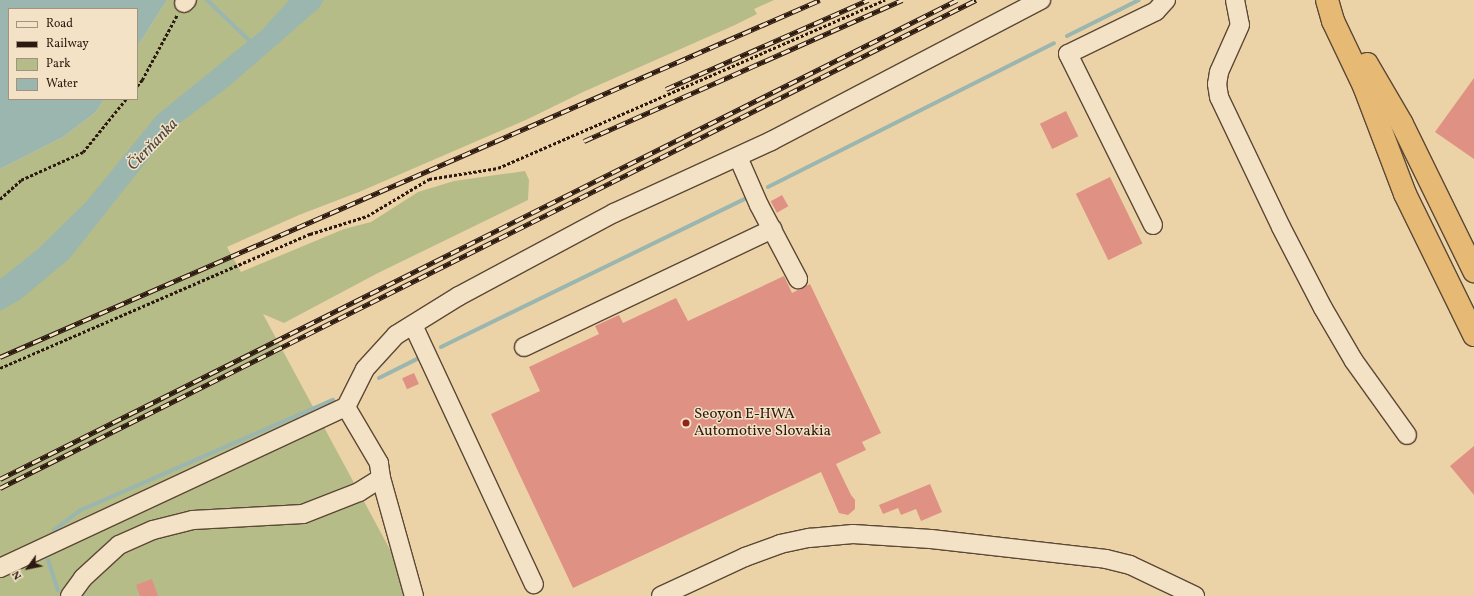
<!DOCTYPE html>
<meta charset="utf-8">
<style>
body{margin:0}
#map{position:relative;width:1474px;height:596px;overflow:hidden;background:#ecd3a7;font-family:Vollkorn,serif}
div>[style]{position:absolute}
.green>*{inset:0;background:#b6bc88}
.water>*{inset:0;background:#9ab6af}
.stream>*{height:4px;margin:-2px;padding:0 2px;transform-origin:2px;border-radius:2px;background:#9ab6af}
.building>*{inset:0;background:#df9183;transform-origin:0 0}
.path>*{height:2.5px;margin-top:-1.25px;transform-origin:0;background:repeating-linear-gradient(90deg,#2c190f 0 3px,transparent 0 5px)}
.roads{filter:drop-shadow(1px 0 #5c4835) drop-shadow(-1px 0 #5c4835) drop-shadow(0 1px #5c4835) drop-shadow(0 -1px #5c4835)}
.minor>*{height:18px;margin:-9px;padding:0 9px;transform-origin:9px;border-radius:9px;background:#f3e2c6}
.highway>*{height:22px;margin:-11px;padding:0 11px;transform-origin:11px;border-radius:11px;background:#e6ba74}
.rail>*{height:4.5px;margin-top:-2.25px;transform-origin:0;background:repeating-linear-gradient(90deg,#f3e2c6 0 9px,#2c190f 0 18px);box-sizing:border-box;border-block:1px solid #2c190f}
.dots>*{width:11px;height:11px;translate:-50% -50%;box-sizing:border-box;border:2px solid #f3e2c6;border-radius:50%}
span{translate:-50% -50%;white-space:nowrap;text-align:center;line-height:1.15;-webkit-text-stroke:3px #f3e2c6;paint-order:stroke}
.poi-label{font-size:15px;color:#2c190f}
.left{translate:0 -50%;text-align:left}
.water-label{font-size:16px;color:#4d483f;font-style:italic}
.legend{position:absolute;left:8px;top:8px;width:130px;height:92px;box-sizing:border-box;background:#f3e2c6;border:1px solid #a3927d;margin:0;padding:5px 7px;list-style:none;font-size:12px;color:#2c190f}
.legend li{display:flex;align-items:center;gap:8px;height:20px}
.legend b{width:20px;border:1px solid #a3927d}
.north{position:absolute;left:8px;top:548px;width:40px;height:40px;-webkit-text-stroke:3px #f3e2c6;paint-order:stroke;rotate:237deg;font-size:11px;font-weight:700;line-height:16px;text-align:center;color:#2c190f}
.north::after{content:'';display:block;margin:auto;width:14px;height:18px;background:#2c190f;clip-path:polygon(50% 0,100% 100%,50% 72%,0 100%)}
</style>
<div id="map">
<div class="green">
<div style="clip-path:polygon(167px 0,774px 0,754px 9px,757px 14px,735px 25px,583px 92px,528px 119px,359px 192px,299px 215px,227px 247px,241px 272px,344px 229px,371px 222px,418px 192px,454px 181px,525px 171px,529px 180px,528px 200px,378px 273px,284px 323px,263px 314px,415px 596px,0 596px,0 169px,63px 137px,96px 112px,104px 99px,137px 99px,137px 47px)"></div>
</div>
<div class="water">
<div style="clip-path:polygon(0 0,167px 0,137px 47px,137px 9px,9px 9px,9px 99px,104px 99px,96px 112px,63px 137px,0 169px)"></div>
<div style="clip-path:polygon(289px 0,324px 0,319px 8px,228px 87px,173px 128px,69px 259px,21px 299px,0 311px,0 279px,37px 250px,86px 202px,157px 115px,262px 30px)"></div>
</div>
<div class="stream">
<div style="left:207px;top:0;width:64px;rotate:43.7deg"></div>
<div style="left:1067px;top:36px;width:80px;rotate:-26.6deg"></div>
<div style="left:768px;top:187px;width:320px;rotate:-26.7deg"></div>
<div style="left:441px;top:347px;width:338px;rotate:-26deg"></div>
<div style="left:379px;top:378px;width:45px;rotate:-26.6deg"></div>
<div style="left:54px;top:530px;width:34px;rotate:-37deg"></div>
<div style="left:81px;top:510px;width:275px;rotate:-23.6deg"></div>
<div style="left:48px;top:560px;width:32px;rotate:72deg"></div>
</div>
<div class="building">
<div style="clip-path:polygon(1474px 78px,1474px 159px,1435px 132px)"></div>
<div style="left:1066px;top:111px;width:28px;height:29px;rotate:64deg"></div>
<div style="left:1110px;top:177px;width:74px;height:38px;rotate:64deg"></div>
<div style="left:782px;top:195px;width:13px;height:13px;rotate:61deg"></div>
<div style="clip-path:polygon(784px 276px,792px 293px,810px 284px,881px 433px,862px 442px,866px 450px,836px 464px,851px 495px,855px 500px,855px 509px,848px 515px,839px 513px,821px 472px,573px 588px,491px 414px,540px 391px,529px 367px,599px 334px,595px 326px,619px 315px,623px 323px,676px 298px,688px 321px)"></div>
<div style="left:414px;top:373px;width:12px;height:13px;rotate:66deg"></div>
<div style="clip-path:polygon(1474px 446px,1474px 495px,1450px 466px)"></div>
<div style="clip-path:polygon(930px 484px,942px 512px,921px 521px,916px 509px,901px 515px,898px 508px,883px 514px,879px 505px)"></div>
<div style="clip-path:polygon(152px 579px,158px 596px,140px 596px,136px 585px)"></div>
</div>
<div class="path">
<div style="left:137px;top:86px;width:8px;rotate:-50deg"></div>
<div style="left:142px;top:80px;width:74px;rotate:-61.7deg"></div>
<div style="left:0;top:199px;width:28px;rotate:-42deg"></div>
<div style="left:21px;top:180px;width:68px;rotate:-24.3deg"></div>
<div style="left:83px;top:152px;width:68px;rotate:-50.9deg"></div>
<div style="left:0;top:368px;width:338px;rotate:-23.4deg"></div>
<div style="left:310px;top:234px;width:60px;rotate:-17.5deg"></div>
<div style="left:367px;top:216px;width:72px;rotate:-30.8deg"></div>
<div style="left:429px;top:179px;width:70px;rotate:-9.1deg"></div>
<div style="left:498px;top:168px;width:422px;rotate:-23.5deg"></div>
</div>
<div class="roads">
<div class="minor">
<div style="left:1235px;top:0;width:25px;rotate:79deg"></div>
<div style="left:1240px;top:25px;width:51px;rotate:114.1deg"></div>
<div style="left:1219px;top:72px;width:12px;rotate:99deg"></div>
<div style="left:1217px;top:84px;width:13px;rotate:81deg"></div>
<div style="left:1219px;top:97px;width:144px;rotate:64.5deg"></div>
<div style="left:1281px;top:227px;width:91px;rotate:62.6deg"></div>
<div style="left:1323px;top:308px;width:61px;rotate:59.7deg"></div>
<div style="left:1354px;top:361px;width:91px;rotate:54.4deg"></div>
<div style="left:184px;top:3px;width:4px;rotate:-45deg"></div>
<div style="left:738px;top:157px;width:52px;rotate:66.4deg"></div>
<div style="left:759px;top:205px;width:84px;rotate:62.2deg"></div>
<div style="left:1153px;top:225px;width:191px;rotate:-116.4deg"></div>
<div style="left:1068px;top:54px;width:98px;rotate:-26deg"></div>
<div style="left:1156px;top:11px;width:15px;rotate:-48deg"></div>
<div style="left:413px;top:325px;width:286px;rotate:65deg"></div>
<div style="left:524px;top:347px;width:275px;rotate:-25.4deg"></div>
<div style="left:381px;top:478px;width:123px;rotate:74.4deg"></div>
<div style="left:0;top:568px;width:382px;rotate:-25deg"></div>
<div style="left:346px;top:407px;width:42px;rotate:-63.4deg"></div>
<div style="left:365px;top:369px;width:46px;rotate:-47.6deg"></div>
<div style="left:396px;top:335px;width:74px;rotate:-31.8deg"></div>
<div style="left:459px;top:296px;width:176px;rotate:-28.2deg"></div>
<div style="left:614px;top:213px;width:173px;rotate:-24.6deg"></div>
<div style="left:771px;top:141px;width:305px;rotate:-27.6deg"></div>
<div style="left:70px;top:596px;width:22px;rotate:-54deg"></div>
<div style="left:83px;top:578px;width:49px;rotate:-42.5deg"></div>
<div style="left:119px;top:545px;width:37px;rotate:-24deg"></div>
<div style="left:153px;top:530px;width:41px;rotate:-14deg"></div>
<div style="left:193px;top:520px;width:110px;rotate:-3.1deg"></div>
<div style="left:303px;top:514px;width:60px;rotate:-21.4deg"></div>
<div style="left:359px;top:492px;width:26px;rotate:-32deg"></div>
<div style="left:381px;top:478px;width:15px;rotate:-98deg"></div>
<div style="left:379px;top:463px;width:65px;rotate:-120.5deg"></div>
<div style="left:661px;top:596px;width:93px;rotate:-24.9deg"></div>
<div style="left:745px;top:557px;width:37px;rotate:-20deg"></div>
<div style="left:780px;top:544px;width:30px;rotate:-12deg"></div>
<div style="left:809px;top:538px;width:44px;rotate:-5.2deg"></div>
<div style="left:853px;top:534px;width:78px;rotate:3.7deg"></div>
<div style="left:931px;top:539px;width:176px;rotate:6.5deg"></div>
<div style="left:1106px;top:559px;width:25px;rotate:14deg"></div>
<div style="left:1130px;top:565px;width:72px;rotate:25.5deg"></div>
</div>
<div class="highway">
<div style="left:1327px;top:0;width:22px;rotate:74deg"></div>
<div style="left:1333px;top:21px;width:72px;rotate:64.5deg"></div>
<div style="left:1364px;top:86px;width:116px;rotate:69.2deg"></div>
<div style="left:1405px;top:194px;width:157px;rotate:63.9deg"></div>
<div style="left:1367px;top:64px;width:69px;rotate:59.7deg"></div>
<div style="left:1402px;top:124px;width:164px;rotate:63.9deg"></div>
</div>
</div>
<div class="rail">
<div style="left:666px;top:89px;width:221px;rotate:-23.8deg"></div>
<div style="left:584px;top:141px;width:348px;rotate:-23.9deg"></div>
<div style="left:0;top:357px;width:894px;rotate:-23.53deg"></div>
<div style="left:0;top:479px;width:1070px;rotate:-26.59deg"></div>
<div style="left:0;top:488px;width:1091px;rotate:-26.57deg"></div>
</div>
<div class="dots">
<div style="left:686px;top:423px;background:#8f2418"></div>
</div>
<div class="poi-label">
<span class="left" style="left:694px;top:423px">Seoyon E-HWA<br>Automotive Slovakia</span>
</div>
<div class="water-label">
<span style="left:153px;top:145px;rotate:-46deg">Čierňanka</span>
</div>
<ul class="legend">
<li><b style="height:5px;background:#f3e2c6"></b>Road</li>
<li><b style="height:5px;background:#2c190f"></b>Railway</li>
<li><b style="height:11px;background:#b6bc88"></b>Park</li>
<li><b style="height:11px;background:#9ab6af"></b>Water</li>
</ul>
<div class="north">N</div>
</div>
